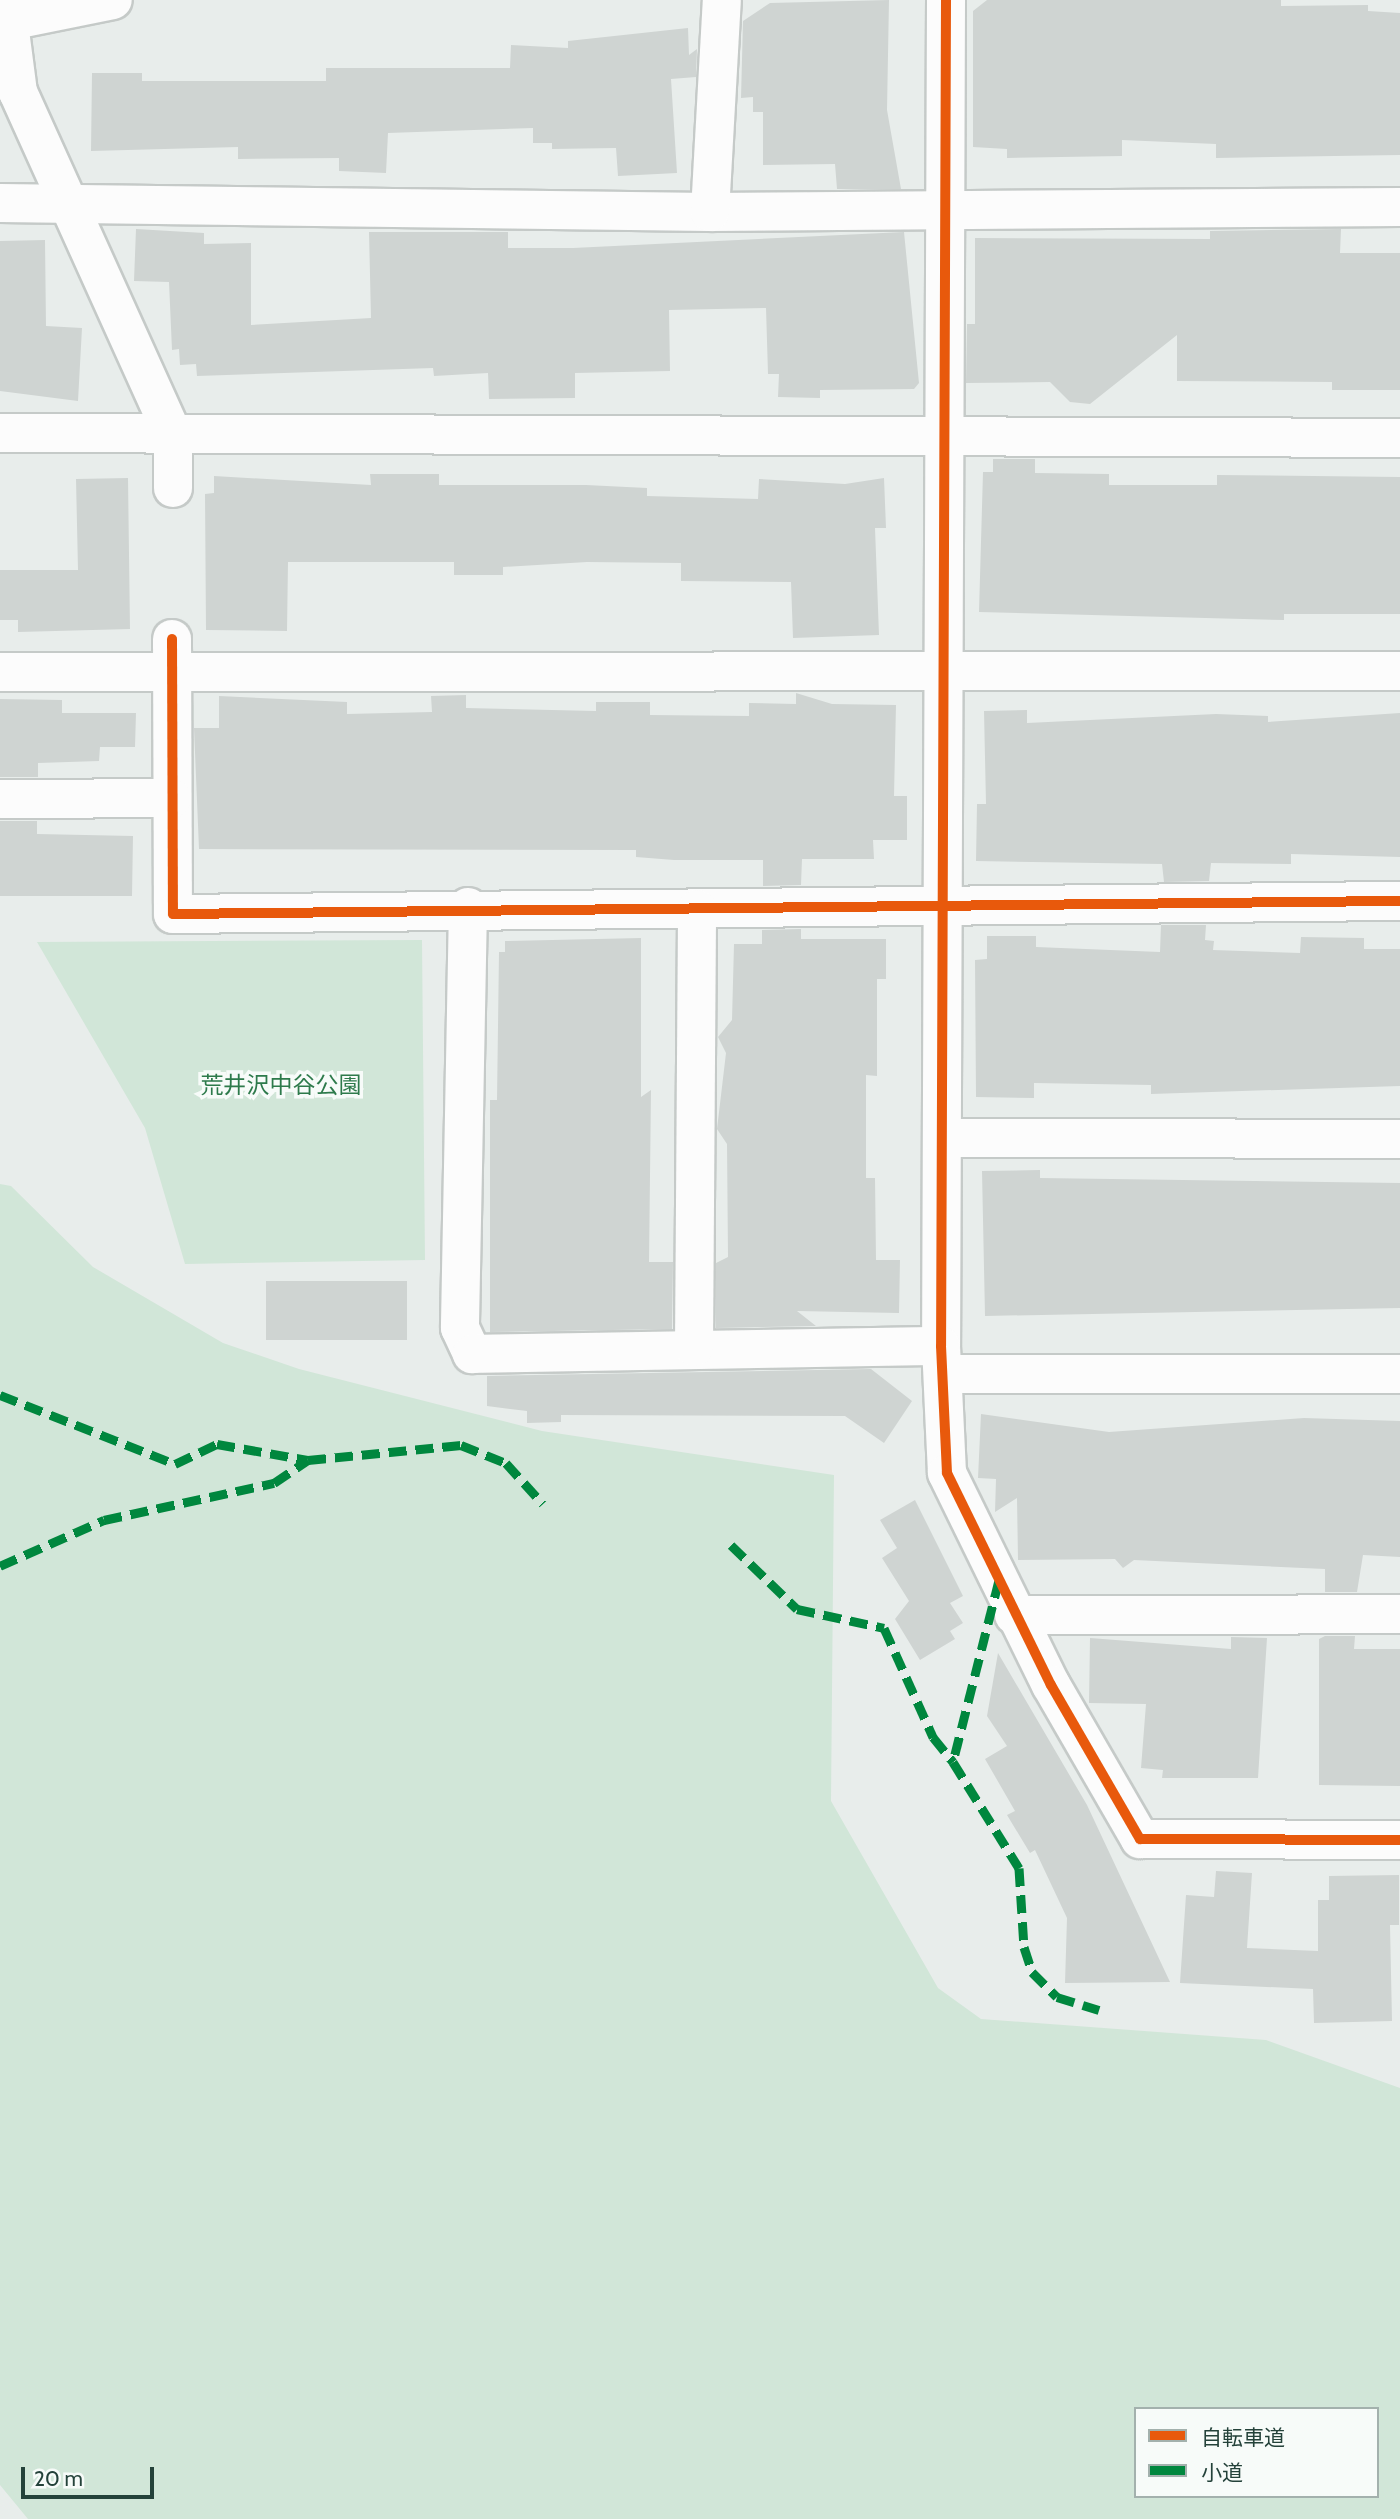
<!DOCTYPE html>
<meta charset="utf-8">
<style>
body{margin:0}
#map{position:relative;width:1400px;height:2519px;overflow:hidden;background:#e8edeb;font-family:Cabin,"Noto Sans JP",sans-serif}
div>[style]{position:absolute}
.green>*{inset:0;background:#d1e6d8}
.building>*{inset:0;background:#cfd4d2;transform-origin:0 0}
.roads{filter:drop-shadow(2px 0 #c5cac8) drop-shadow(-2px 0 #c5cac8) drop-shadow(0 2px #c5cac8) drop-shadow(0 -2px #c5cac8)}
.minor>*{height:38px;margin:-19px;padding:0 19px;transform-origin:19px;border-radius:19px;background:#fcfcfc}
.tertiary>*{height:38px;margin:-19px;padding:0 19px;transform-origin:19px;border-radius:19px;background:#fcfcfc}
.quiet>*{height:9px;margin-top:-4.5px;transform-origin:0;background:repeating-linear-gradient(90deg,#00873e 0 18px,transparent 0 27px)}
.cycleway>*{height:10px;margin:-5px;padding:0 5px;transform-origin:5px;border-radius:5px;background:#e8590c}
span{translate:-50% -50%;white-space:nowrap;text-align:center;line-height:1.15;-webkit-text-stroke:7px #f7fbf9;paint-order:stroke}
.park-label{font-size:23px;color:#2d7a4b}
.legend{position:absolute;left:1134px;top:2407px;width:245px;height:91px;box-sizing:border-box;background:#f7fbf9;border:2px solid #a3b1ad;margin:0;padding:9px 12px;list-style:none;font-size:21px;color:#24423a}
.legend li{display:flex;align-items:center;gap:14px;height:35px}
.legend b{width:35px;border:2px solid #a3b1ad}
.scale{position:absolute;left:21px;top:2467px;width:133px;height:32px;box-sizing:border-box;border:4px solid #24423a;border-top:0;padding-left:9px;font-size:21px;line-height:24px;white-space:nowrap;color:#24423a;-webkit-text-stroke:5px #f7fbf9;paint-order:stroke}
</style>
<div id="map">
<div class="green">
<div style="clip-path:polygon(422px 940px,425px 1260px,185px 1264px,145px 1128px,37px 942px)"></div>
<div style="clip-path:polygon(evenodd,0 1184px,11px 1186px,93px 1267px,223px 1343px,299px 1369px,542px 1431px,834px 1475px,831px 1801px,938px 1988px,981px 2019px,1266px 2040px,1400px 2088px,1400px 2519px,28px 2519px,0 2485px,0 1184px,1136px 2409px,1377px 2409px,1377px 2496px,1136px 2496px,1136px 2409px)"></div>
</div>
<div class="building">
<div style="clip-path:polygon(889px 0,887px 110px,901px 189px,837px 189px,835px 164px,763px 165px,763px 112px,753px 112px,753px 97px,741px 98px,743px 21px,770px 3px)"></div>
<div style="clip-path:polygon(987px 0,1281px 0,1281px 6px,1368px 5px,1368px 11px,1400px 13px,1400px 155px,1216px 158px,1216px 144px,1122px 140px,1122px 156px,1007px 158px,1007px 149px,973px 147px,973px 11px)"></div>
<div style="clip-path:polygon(688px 28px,689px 55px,697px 49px,696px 77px,671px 79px,677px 173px,618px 176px,616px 148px,552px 149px,552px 143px,533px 143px,533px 128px,388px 133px,386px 173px,339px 171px,339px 158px,238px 159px,238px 147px,91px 151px,92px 73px,142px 73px,142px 81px,326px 81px,326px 68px,510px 68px,511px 45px,568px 48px,568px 41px)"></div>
<div style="clip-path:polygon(136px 229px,204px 233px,204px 244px,251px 243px,251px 325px,371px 318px,369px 232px,508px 232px,508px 248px,573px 248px,904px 232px,919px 383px,914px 389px,820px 390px,820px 398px,778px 397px,779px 374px,768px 374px,766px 308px,669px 310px,670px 371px,575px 373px,575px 398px,489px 399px,488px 373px,434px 376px,433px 368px,197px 376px,196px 364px,180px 365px,179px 349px,172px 350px,169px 282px,134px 281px)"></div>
<div style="clip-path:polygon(1341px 229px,1340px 253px,1400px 253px,1400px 390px,1332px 390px,1332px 382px,1177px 381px,1177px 335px,1090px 404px,1070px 402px,1050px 382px,966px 383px,967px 324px,975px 324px,975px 238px,1210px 239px,1210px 231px)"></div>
<div style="clip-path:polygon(45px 240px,46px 326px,82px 328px,78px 401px,0 391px,0 241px)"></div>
<div style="clip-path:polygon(993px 459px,1035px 459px,1035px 473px,1109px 474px,1109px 485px,1217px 485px,1217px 475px,1400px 477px,1400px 614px,1284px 614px,1284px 620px,979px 612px,983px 472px,993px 472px)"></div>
<div style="clip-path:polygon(370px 474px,439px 474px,439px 485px,586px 485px,647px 488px,647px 496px,758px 499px,759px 479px,845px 484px,884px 478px,886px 528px,875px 528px,879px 635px,793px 638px,791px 582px,681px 581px,681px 563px,587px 562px,503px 567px,503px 575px,454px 575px,454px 562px,288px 562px,287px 631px,206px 630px,205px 494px,214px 493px,214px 476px,371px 485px)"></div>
<div style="clip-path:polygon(128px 478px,130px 629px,18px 632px,18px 620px,0 620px,0 570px,78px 570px,76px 479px)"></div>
<div style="clip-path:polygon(796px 693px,832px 704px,896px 705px,894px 796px,907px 796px,907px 840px,873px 840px,874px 859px,802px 859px,801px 885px,763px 886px,763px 860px,674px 860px,636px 857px,636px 850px,199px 849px,194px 728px,219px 728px,219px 696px,347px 702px,347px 714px,432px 712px,431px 696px,466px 695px,466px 708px,596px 711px,596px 702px,650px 702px,650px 715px,749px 716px,749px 703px,796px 704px)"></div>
<div style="clip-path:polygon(0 699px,62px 700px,62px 713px,136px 713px,135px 747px,100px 747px,99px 761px,38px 763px,38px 777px,0 777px)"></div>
<div style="clip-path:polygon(1027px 710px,1027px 723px,1216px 714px,1268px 716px,1268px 722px,1400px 713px,1400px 857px,1291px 854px,1291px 864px,1211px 863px,1209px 881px,1164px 882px,1162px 864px,976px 861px,977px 804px,986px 804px,984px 711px)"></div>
<div style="clip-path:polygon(0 821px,37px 821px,37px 834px,133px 836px,132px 896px,0 896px)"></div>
<div style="clip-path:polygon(1161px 925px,1206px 925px,1205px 940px,1214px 941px,1213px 950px,1300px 953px,1301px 937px,1364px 938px,1364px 949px,1400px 949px,1400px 1086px,1151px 1094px,1151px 1085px,1034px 1083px,1034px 1098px,976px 1097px,975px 960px,987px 959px,987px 936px,1036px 936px,1036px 947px,1160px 952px)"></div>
<div style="clip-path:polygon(801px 929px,801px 939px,886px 939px,886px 979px,877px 979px,877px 1076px,866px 1075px,866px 1178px,875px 1178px,876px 1260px,900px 1260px,899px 1313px,797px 1311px,816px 1326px,716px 1328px,716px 1263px,728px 1257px,727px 1144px,717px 1129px,726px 1053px,718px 1037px,732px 1020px,734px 944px,762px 944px,762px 930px)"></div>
<div style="clip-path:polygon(641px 938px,641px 1097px,651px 1090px,649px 1262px,673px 1262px,672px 1329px,490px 1332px,490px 1100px,497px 1100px,499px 952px,505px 952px,505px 941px)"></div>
<div style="clip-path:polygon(1040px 1170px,1040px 1178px,1400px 1183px,1400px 1308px,985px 1316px,982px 1171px)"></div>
<div style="left:266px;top:1281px;width:141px;height:59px"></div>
<div style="clip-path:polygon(871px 1369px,912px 1401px,884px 1443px,845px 1416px,561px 1415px,561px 1422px,527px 1423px,527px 1411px,487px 1406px,487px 1376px)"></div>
<div style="clip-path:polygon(981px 1414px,1109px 1432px,1304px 1418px,1400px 1421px,1400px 1557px,1363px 1555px,1357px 1592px,1325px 1592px,1325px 1569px,1134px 1560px,1123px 1568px,1115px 1559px,1018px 1560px,1017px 1498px,995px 1512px,996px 1479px,978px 1478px)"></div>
<div style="clip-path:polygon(915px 1500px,963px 1596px,950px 1603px,963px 1623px,950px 1631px,955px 1639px,920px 1660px,895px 1619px,909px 1601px,882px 1558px,897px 1548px,880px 1520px)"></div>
<div style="clip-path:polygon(1325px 1636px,1355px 1636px,1354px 1649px,1400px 1649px,1400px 1786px,1319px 1785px,1319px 1639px)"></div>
<div style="clip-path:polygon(1231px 1637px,1267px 1638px,1258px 1778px,1162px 1778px,1163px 1770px,1141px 1768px,1146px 1704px,1089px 1703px,1090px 1638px,1231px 1649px)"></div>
<div style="clip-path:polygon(998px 1653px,1087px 1805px,1170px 1982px,1065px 1983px,1067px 1918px,1035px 1850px,1030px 1853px,1007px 1815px,1015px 1811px,985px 1759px,1007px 1746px,987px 1716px)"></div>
<div style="clip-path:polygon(1216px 1871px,1252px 1873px,1247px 1948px,1318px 1951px,1318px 1900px,1329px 1900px,1329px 1876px,1399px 1875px,1399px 1925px,1390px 1925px,1392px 2021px,1314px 2023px,1313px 1989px,1180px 1983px,1186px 1895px,1214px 1897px)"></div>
</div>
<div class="roads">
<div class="minor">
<div style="left:6px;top:0;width:93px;rotate:82.6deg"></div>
<div style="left:18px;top:92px;width:376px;rotate:65.7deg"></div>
<div style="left:173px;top:435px;width:53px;rotate:90deg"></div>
<div style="left:946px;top:0;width:1346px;rotate:90.21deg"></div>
<div style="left:941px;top:1346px;width:127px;rotate:87.3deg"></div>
<div style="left:947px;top:1473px;width:236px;rotate:63.9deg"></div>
<div style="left:1051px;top:1685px;width:178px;rotate:60deg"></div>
<div style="left:1140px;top:1839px;width:260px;rotate:0.2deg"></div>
<div style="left:0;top:203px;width:710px;rotate:0.73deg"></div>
<div style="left:710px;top:212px;width:690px;rotate:-0.42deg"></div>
<div style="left:710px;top:212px;width:212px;rotate:-86.8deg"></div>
<div style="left:0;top:433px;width:1400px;rotate:0.2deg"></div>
<div style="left:172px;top:639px;width:275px;rotate:89.8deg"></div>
<div style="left:173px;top:914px;width:1227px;rotate:-0.61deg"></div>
<div style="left:0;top:672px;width:1400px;rotate:-0.04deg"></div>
<div style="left:0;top:799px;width:172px;rotate:-0.3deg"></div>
<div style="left:468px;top:907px;width:421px;rotate:91.1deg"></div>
<div style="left:460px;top:1328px;width:29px;rotate:65deg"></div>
<div style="left:472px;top:1354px;width:469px;rotate:-1deg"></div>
<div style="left:942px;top:1138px;width:458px;rotate:0.1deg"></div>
<div style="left:694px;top:1347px;width:438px;rotate:-89.6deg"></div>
<div style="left:944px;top:1374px;width:456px"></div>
<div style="left:1014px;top:1615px;width:386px;rotate:-0.1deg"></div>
</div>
<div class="tertiary">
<div style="left:0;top:23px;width:115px;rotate:-11.5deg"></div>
</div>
</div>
<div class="quiet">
<div style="left:0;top:1395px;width:188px;rotate:21.5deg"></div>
<div style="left:175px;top:1464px;width:47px;rotate:-25.5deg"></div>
<div style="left:217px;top:1444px;width:92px;rotate:10deg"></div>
<div style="left:731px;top:1545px;width:92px;rotate:44.1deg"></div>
<div style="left:797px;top:1609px;width:89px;rotate:12.3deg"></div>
<div style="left:884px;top:1628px;width:120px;rotate:65.8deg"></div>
<div style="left:933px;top:1737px;width:32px;rotate:51deg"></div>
<div style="left:0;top:1566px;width:114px;rotate:-23.9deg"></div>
<div style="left:104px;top:1520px;width:174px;rotate:-12.3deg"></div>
<div style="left:274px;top:1483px;width:41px;rotate:-34.1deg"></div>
<div style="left:308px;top:1460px;width:154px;rotate:-5.6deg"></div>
<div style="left:461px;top:1445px;width:48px;rotate:21.8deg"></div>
<div style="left:506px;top:1463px;width:55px;rotate:47.9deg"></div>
<div style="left:999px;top:1580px;width:188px;rotate:104.2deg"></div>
<div style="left:953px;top:1762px;width:125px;rotate:58.1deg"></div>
<div style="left:1019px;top:1868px;width:79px;rotate:86.4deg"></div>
<div style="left:1024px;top:1947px;width:26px;rotate:72deg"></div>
<div style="left:1032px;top:1972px;width:35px;rotate:45deg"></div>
<div style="left:1057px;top:1997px;width:44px;rotate:17.2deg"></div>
</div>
<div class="cycleway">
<div style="left:946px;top:0;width:1346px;rotate:90.21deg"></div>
<div style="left:941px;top:1346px;width:127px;rotate:87.3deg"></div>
<div style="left:947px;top:1473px;width:236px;rotate:63.9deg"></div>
<div style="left:1051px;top:1685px;width:178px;rotate:60deg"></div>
<div style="left:1140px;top:1839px;width:260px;rotate:0.2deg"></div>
<div style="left:172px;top:639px;width:275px;rotate:89.8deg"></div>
<div style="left:173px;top:914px;width:1227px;rotate:-0.61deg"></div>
</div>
<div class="park-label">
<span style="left:281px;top:1085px">荒井沢中谷公園</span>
</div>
<ul class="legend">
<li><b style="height:9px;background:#e8590c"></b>自転車道</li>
<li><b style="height:9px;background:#00873e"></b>小道</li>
</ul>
<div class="scale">20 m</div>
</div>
